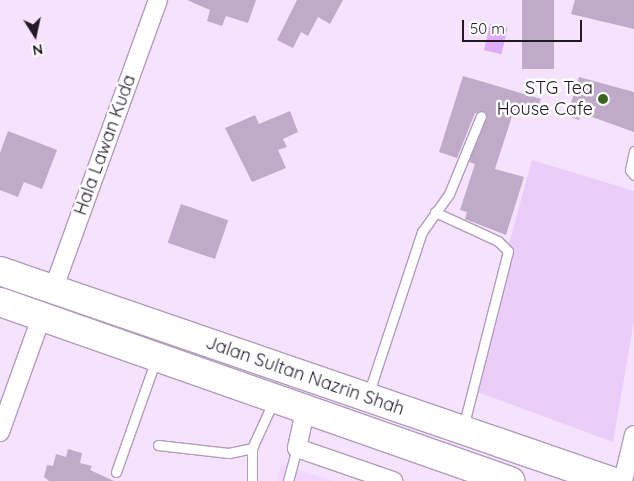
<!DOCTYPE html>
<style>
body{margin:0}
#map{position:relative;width:634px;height:481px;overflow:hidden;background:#f5e3fd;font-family:Quicksand,sans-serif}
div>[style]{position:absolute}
.built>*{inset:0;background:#f2d7ff}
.green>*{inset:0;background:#ebcdf9}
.water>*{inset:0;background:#e0abf9;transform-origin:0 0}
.building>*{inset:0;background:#bfaac9;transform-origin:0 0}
.roads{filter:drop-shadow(1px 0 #b19cbb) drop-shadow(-1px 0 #b19cbb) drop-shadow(0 1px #b19cbb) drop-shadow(0 -1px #b19cbb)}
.service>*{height:9px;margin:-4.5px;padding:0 4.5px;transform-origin:4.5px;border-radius:4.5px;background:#fff}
.minor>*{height:18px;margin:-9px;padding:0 9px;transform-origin:9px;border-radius:9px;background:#fff}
.trunk>*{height:28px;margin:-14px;padding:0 14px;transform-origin:14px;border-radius:14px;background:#fff}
.dots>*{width:14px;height:14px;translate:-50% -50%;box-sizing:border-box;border:2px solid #fff;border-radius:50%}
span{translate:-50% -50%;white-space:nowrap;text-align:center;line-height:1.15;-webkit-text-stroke:5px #fff;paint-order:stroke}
.poi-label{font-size:18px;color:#211a25}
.right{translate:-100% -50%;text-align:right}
.street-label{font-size:18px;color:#211a25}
.north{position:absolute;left:10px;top:10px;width:50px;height:50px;-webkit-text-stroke:4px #fff;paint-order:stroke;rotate:170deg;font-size:14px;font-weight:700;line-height:20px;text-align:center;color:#211a25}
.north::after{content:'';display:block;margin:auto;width:18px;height:22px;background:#211a25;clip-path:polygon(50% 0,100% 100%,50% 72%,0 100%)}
.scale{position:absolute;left:462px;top:20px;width:120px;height:22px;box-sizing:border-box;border:2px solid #211a25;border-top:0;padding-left:6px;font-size:15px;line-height:18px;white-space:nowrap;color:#211a25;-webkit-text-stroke:4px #fff;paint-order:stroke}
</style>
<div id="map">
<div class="built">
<div style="clip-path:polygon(281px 464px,334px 481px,277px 481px)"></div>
</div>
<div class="green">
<div style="clip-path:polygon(532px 160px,634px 191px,634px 321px,613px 442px,469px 389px)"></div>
</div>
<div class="water">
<div style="left:490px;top:24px;width:18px;height:27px;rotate:13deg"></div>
</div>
<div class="building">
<div style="clip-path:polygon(187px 0,256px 0,248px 23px,226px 16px,222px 26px,207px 21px,210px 10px)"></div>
<div style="clip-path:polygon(297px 0,343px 0,330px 24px,318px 17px,308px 36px,301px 32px,293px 48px,277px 40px)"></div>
<div style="left:522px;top:0;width:32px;height:69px"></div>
<div style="clip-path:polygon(575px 0,634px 0,634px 29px,571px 14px)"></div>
<div style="clip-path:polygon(463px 76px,541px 99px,535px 116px,514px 110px,495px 169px,524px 177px,506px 235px,465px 219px,467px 212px,460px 210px,475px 164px,469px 162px,486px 112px,475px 113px,457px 158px,439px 152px)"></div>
<div style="clip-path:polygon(579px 77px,634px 92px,634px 132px,581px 113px,579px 120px,567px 116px)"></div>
<div style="clip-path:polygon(290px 111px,298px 132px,283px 139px,287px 147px,278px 150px,286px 168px,252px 182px,225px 128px,255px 115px,259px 124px)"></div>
<div style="clip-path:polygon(8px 131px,57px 150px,42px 189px,24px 182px,18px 197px,0 190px,0 153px)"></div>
<div style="left:181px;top:204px;width:50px;height:41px;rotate:19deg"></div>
<div style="clip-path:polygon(68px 449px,82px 453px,80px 463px,92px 466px,90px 470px,114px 481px,49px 481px,44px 477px,47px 465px,53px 466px,56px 454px,66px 457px)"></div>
</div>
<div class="roads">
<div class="service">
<div style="left:634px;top:151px;width:19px;rotate:102deg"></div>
<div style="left:630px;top:170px;width:6px;rotate:51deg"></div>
<div style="left:435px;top:212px;width:69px;rotate:24.7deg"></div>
<div style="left:498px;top:241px;width:14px;rotate:45deg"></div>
<div style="left:508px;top:251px;width:183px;rotate:104.3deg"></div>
<div style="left:368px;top:395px;width:172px;rotate:-71.7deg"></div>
<div style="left:422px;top:232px;width:47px;rotate:-54.6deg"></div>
<div style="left:449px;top:194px;width:84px;rotate:-67.7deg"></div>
<div style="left:158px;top:445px;width:71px;rotate:6.4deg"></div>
<div style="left:229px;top:453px;width:24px;rotate:-12deg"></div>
<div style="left:252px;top:448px;width:53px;rotate:-65.4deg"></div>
<div style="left:116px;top:472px;width:120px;rotate:-70.5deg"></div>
<div style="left:252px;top:481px;width:33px;rotate:-90deg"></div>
<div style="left:288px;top:481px;width:34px;rotate:-75deg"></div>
</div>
<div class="minor">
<div style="left:53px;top:290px;width:308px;rotate:-70.1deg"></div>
<div style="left:306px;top:407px;width:42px;rotate:102.4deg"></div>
<div style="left:297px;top:448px;width:102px;rotate:19deg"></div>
<div style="left:0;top:432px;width:121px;rotate:-70.2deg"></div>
<div style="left:623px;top:481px;width:47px;rotate:-76.6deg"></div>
</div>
<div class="trunk">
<div style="left:0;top:271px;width:646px;rotate:18.97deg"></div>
<div style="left:0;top:302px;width:541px;rotate:19.34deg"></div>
</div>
</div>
<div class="dots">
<div style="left:603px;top:99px;background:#3c6420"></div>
</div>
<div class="poi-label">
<span class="right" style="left:593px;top:99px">STG Tea<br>House Cafe</span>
</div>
<div class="street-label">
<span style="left:105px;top:145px;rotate:-70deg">Hala Lawan Kuda</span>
<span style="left:305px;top:376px;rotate:19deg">Jalan Sultan Nazrin Shah</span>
</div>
<div class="north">N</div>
<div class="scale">50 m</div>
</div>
